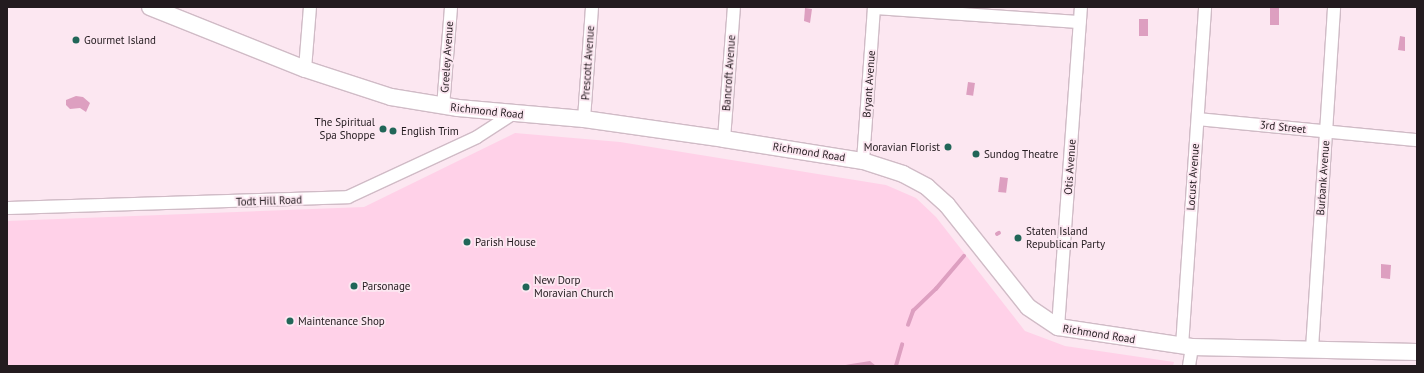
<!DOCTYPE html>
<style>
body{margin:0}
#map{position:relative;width:1424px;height:373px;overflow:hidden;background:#fce7f1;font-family:"PT Sans",sans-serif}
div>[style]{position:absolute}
.green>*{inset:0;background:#ffd1e8}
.water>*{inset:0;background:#dd9fc0;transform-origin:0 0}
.stream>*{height:3.5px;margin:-1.75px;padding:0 1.75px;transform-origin:1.75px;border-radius:1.75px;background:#dd9fc0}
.roads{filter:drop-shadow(1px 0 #d0bbc6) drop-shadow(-1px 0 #d0bbc6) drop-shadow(0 1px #d0bbc6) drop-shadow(0 -1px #d0bbc6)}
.minor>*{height:12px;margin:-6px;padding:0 6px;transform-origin:6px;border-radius:6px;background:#fff}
.major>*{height:16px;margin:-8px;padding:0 8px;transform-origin:8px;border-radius:8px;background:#fff}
.dots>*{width:11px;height:11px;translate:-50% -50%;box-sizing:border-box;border:2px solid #fce7f1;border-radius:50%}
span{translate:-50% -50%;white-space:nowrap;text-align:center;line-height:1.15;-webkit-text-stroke:3.5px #fce7f1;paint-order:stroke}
.poi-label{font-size:11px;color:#231b1f}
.left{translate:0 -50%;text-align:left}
.right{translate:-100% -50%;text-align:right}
.street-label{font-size:11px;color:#231b1f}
.frame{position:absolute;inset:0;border:8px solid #231b1f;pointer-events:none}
</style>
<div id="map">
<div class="green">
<div style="clip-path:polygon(515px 133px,620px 142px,886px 185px,916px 198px,936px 217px,1025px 331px,1065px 346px,1174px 362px,1173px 366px,7px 366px,7px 221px,364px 207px)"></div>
</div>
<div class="water">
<div style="clip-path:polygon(805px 8px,812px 9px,810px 23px,804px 21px)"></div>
<div style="left:1270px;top:8px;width:9px;height:17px"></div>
<div style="left:1139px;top:19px;width:9px;height:17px"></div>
<div style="clip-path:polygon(1400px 36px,1405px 37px,1405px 51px,1398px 50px)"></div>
<div style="left:968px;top:82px;width:7px;height:13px;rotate:8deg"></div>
<div style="clip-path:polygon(76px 96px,83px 97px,90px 103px,86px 112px,80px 108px,70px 109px,66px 105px,66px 100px)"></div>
<div style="left:1000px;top:177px;width:8px;height:15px;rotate:7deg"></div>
<div style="clip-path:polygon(1381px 264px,1391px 265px,1390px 279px,1381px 278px)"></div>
<div style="clip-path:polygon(870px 361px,876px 366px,840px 366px,851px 364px)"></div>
</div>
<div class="stream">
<div style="left:997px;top:234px;width:2px;rotate:-27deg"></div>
<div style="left:908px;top:325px;width:15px;rotate:-70deg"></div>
<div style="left:913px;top:311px;width:32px;rotate:-44deg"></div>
<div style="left:936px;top:289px;width:43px;rotate:-49.7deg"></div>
<div style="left:896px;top:366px;width:22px;rotate:-74deg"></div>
</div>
<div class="roads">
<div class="minor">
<div style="left:874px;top:8px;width:206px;rotate:3.9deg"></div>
<div style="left:305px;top:69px;width:62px;rotate:-85.4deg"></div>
<div style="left:443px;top:107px;width:100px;rotate:-85.4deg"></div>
<div style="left:584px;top:119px;width:112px;rotate:-85.9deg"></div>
<div style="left:1198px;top:119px;width:220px;rotate:5.5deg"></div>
<div style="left:724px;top:139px;width:132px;rotate:-85.7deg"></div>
<div style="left:863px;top:161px;width:154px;rotate:-85.9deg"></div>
<div style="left:7px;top:208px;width:341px;rotate:-1.8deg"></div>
<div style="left:348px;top:197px;width:142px;rotate:-24.9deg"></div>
<div style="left:477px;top:137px;width:40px;rotate:-32.9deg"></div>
<div style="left:1058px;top:327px;width:321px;rotate:-85.9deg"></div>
<div style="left:1182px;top:346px;width:340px;rotate:-86.1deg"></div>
<div style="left:1312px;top:349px;width:343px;rotate:-86.3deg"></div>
<div style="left:1189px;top:366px;width:19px;rotate:-81deg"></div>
</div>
<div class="major">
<div style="left:150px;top:7px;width:167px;rotate:21.8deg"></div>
<div style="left:305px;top:69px;width:90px;rotate:18deg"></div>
<div style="left:391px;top:97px;width:68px;rotate:9.3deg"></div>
<div style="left:458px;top:108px;width:126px;rotate:5deg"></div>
<div style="left:584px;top:119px;width:141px;rotate:8.1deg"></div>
<div style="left:724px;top:139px;width:141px;rotate:9deg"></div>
<div style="left:863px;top:161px;width:42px;rotate:18deg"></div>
<div style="left:903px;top:174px;width:27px;rotate:28deg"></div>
<div style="left:927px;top:187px;width:27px;rotate:42deg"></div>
<div style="left:947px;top:205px;width:130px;rotate:51.5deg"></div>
<div style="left:1028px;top:307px;width:36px;rotate:34deg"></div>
<div style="left:1058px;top:327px;width:135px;rotate:8.5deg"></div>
<div style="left:1192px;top:347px;width:225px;rotate:1.3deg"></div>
</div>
</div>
<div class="dots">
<div style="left:76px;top:40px;background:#216658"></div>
<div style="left:383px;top:129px;background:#216658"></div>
<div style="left:393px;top:131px;background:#216658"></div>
<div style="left:948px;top:147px;background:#216658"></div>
<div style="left:976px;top:154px;background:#216658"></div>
<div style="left:1018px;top:238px;background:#216658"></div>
<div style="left:467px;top:242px;background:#216658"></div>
<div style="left:354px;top:286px;background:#216658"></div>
<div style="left:526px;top:287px;background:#216658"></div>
<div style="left:290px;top:321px;background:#216658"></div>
</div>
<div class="poi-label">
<span class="left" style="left:84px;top:40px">Gourmet Island</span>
<span class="right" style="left:375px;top:129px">The Spiritual<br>Spa Shoppe</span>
<span class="left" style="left:401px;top:131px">English Trim</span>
<span class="right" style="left:940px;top:147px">Moravian Florist</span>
<span class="left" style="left:984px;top:154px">Sundog Theatre</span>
<span class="left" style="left:1026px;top:238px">Staten Island<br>Republican Party</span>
<span class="left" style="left:475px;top:242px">Parish House</span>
<span class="left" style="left:534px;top:287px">New Dorp<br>Moravian Church</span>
<span class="left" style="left:362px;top:286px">Parsonage</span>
<span class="left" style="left:298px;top:321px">Maintenance Shop</span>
</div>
<div class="street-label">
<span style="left:447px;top:57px;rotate:-86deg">Greeley Avenue</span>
<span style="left:588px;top:63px;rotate:-86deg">Prescott Avenue</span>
<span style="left:729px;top:73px;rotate:-86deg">Bancroft Avenue</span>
<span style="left:869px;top:84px;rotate:-86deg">Bryant Avenue</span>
<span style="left:487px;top:111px;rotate:6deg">Richmond Road</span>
<span style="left:1283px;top:127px;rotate:6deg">3rd Street</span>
<span style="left:809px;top:152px;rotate:9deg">Richmond Road</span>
<span style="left:1070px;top:167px;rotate:-86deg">Otis Avenue</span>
<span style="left:1193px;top:177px;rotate:-86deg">Locust Avenue</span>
<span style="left:1323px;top:178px;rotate:-86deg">Burbank Avenue</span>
<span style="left:269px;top:201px;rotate:-2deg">Todt Hill Road</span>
<span style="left:1099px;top:334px;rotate:9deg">Richmond Road</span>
</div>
<div class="frame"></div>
</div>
